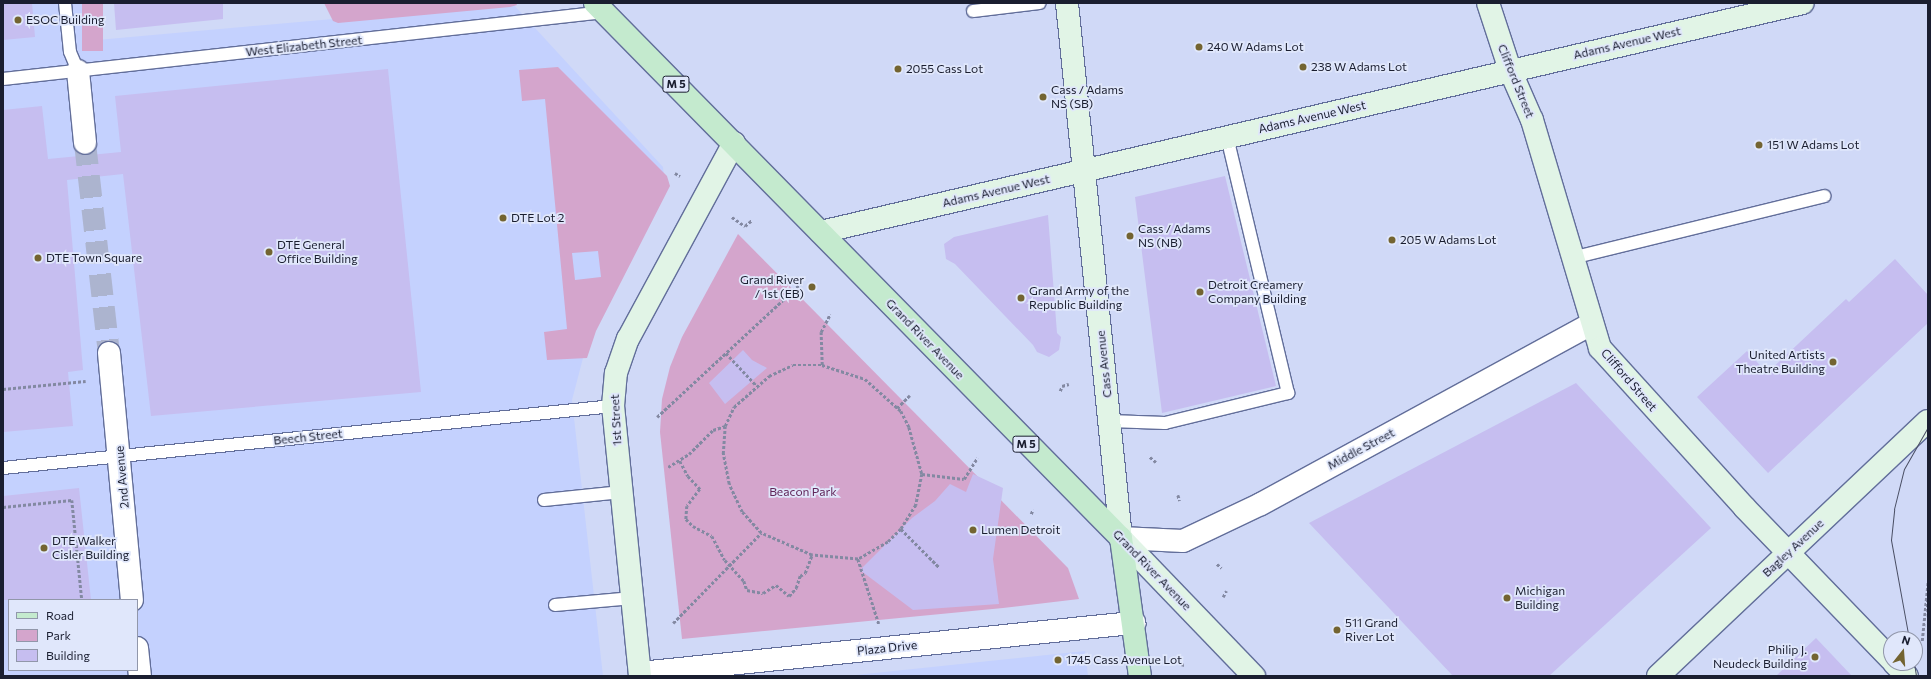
<!DOCTYPE html>
<style>
body{margin:0}
#map{position:relative;width:1931px;height:679px;overflow:hidden;background:#d0d9f7;font-family:Commissioner,sans-serif}
div>[style]{position:absolute}
.built>*{inset:0;background:#c4d1fe}
.green>*{inset:0;background:#d4a5cc;transform-origin:0 0}
.building>*{inset:0;background:#c6bef0}
.street-tunnel>*{height:22px;margin-top:-11px;transform-origin:0;background:repeating-linear-gradient(90deg,#acb4cf 0 22px,transparent 0 33px)}
.path>*{height:2.5px;margin-top:-1.25px;transform-origin:0;background:repeating-linear-gradient(90deg,#8389a2 0 3px,transparent 0 5px)}
.roads{filter:drop-shadow(1px 0 #626e9a) drop-shadow(-1px 0 #626e9a) drop-shadow(0 1px #626e9a) drop-shadow(0 -1px #626e9a)}
.lane>*{height:12px;margin:-6px;padding:0 6px;transform-origin:6px;border-radius:6px;background:#fff}
.street>*{height:22px;margin:-11px;padding:0 11px;transform-origin:11px;border-radius:11px;background:#fff}
.secondary>*{height:22px;margin:-11px;padding:0 11px;transform-origin:11px;border-radius:11px;background:#e1f4e6}
.primary>*{height:22px;margin:-11px;padding:0 11px;transform-origin:11px;border-radius:11px;background:#c4eace}
.tram>*{height:1px;margin:-0.5px;padding:0 0.5px;transform-origin:0.5px;border-radius:0.5px;background:#494e63}
.dots>*{width:11px;height:11px;translate:-50% -50%;box-sizing:border-box;border:2px solid #e0e7fb;border-radius:50%}
span{translate:-50% -50%;white-space:nowrap;text-align:center;line-height:1.15;-webkit-text-stroke:3.5px #e0e7fb;paint-order:stroke}
.shield-label span{padding:1px 3px;background:#e0e7fb;border:1px solid;border-radius:3px;-webkit-text-stroke-width:0}
.shield-label{font-size:11px;color:#1a1e30;font-weight:700}
.poi-label{font-size:12px;color:#1a1e30}
.left{translate:0 -50%;text-align:left}
.right{translate:-100% -50%;text-align:right}
.street-label{font-size:12px;color:#1a1e30}
.park-label{font-size:12px;color:#602559}
.frame{position:absolute;inset:0;border:4px solid #1a1e30;pointer-events:none}
.legend{position:absolute;left:8px;top:599px;width:130px;height:72px;box-sizing:border-box;background:#e0e7fb;border:1px solid #9197aa;margin:0;padding:5px 7px;list-style:none;font-size:12px;color:#1a1e30}
.legend li{display:flex;align-items:center;gap:8px;height:20px}
.legend b{width:20px;border:1px solid #9197aa}
.north{position:absolute;left:1883px;top:631px;width:40px;height:40px;box-sizing:border-box;background:#e0e7fb;border:1px solid #9197aa;border-radius:50%;rotate:17deg;font-size:11px;font-weight:700;line-height:16px;text-align:center;color:#1a1e30}
.north::after{content:'';display:block;margin:auto;width:14px;height:18px;background:#736431;clip-path:polygon(50% 0,100% 100%,50% 72%,0 100%)}
</style>
<div id="map">
<div class="built">
<div style="clip-path:polygon(evenodd,3px 3px,92px 3px,97px 40px,512px 3px,663px 167px,666px 192px,588px 339px,572px 400px,603px 676px,3px 676px,3px 3px,9px 600px,137px 600px,137px 670px,9px 670px,9px 600px)"></div>
<div style="clip-path:polygon(1085px 651px,1088px 676px,846px 676px)"></div>
</div>
<div class="green">
<div style="left:82px;top:3px;width:21px;height:48px"></div>
<div style="clip-path:polygon(324px 3px,516px 3px,517px 5px,510px 7px,338px 23px,333px 21px)"></div>
<div style="clip-path:polygon(evenodd,558px 67px,667px 176px,670px 186px,596px 331px,587px 358px,547px 360px,544px 332px,567px 329px,545px 99px,522px 101px,519px 70px,558px 67px,598px 251px,601px 277px,575px 280px,572px 253px,598px 251px)"></div>
<div style="clip-path:polygon(738px 234px,1068px 568px,1079px 599px,1003px 608px,682px 639px,660px 432px,662px 399px,670px 367px,682px 337px)"></div>
</div>
<div class="building">
<div style="clip-path:polygon(3px 3px,32px 3px,35px 37px,3px 40px)"></div>
<div style="clip-path:polygon(114px 3px,223px 3px,223px 19px,116px 30px)"></div>
<div style="clip-path:polygon(388px 69px,421px 392px,151px 416px,123px 174px,67px 180px,83px 370px,68px 372px,73px 426px,3px 432px,3px 110px,42px 106px,48px 159px,121px 152px,115px 96px)"></div>
<div style="clip-path:polygon(1225px 176px,1276px 386px,1162px 413px,1135px 197px)"></div>
<div style="clip-path:polygon(1048px 215px,1057px 333px,1061px 337px,1059px 350px,1049px 357px,1037px 352px,1033px 345px,955px 264px,946px 259px,944px 244px,954px 237px)"></div>
<div style="clip-path:polygon(1895px 259px,1928px 295px,1928px 323px,1768px 473px,1697px 397px,1747px 351px,1767px 373px,1846px 299px,1849px 302px)"></div>
<div style="clip-path:polygon(743px 350px,752px 360px,767px 368px,725px 404px,709px 383px)"></div>
<div style="clip-path:polygon(1576px 383px,1711px 528px,1549px 676px,1453px 676px,1309px 523px)"></div>
<div style="clip-path:polygon(973px 474px,1003px 488px,993px 559px,999px 604px,913px 610px,860px 570px,912px 518px,935px 501px,950px 484px,966px 492px)"></div>
<div style="clip-path:polygon(79px 488px,91px 600px,3px 600px,3px 496px)"></div>
<div style="clip-path:polygon(1816px 638px,1852px 676px,1776px 676px)"></div>
</div>
<div class="street-tunnel">
<div style="left:85px;top:143px;width:211px;rotate:83.5deg"></div>
</div>
<div class="path">
<div style="left:675px;top:173px;width:6px;rotate:31deg"></div>
<div style="left:732px;top:217px;width:16px;rotate:35deg"></div>
<div style="left:745px;top:226px;width:9px;rotate:-41deg"></div>
<div style="left:726px;top:353px;width:45px;rotate:46.8deg"></div>
<div style="left:793px;top:365px;width:29px"></div>
<div style="left:822px;top:365px;width:45px;rotate:18deg"></div>
<div style="left:865px;top:379px;width:48px;rotate:41.6deg"></div>
<div style="left:901px;top:411px;width:18px;rotate:63deg"></div>
<div style="left:909px;top:427px;width:49px;rotate:74.5deg"></div>
<div style="left:922px;top:474px;width:32px;rotate:101deg"></div>
<div style="left:916px;top:505px;width:28px;rotate:122deg"></div>
<div style="left:901px;top:529px;width:18px;rotate:135deg"></div>
<div style="left:888px;top:542px;width:34px;rotate:150deg"></div>
<div style="left:858px;top:559px;width:46px;rotate:-175deg"></div>
<div style="left:812px;top:555px;width:56px;rotate:-156.7deg"></div>
<div style="left:761px;top:533px;width:28px;rotate:-132deg"></div>
<div style="left:742px;top:512px;width:31px;rotate:-115deg"></div>
<div style="left:729px;top:484px;width:31px;rotate:-101deg"></div>
<div style="left:723px;top:454px;width:28px;rotate:-86deg"></div>
<div style="left:725px;top:426px;width:21px;rotate:-65deg"></div>
<div style="left:734px;top:407px;width:47px;rotate:-41.5deg"></div>
<div style="left:769px;top:376px;width:26px;rotate:-25deg"></div>
<div style="left:822px;top:365px;width:33px;rotate:-92deg"></div>
<div style="left:821px;top:332px;width:20px;rotate:-63deg"></div>
<div style="left:3px;top:389px;width:83px;rotate:-5.5deg"></div>
<div style="left:1060px;top:391px;width:5px;rotate:-68deg"></div>
<div style="left:1062px;top:386px;width:7px;rotate:-16deg"></div>
<div style="left:897px;top:408px;width:18px;rotate:-45deg"></div>
<div style="left:657px;top:417px;width:197px;rotate:-42.9deg"></div>
<div style="left:1150px;top:457px;width:8px;rotate:40deg"></div>
<div style="left:680px;top:461px;width:17px;rotate:62deg"></div>
<div style="left:688px;top:476px;width:18px;rotate:47deg"></div>
<div style="left:700px;top:489px;width:21px;rotate:127deg"></div>
<div style="left:687px;top:506px;width:13px;rotate:94deg"></div>
<div style="left:686px;top:519px;width:10px;rotate:45deg"></div>
<div style="left:693px;top:526px;width:21px;rotate:28deg"></div>
<div style="left:712px;top:536px;width:27px;rotate:62deg"></div>
<div style="left:725px;top:560px;width:28px;rotate:48deg"></div>
<div style="left:744px;top:581px;width:9px;rotate:72deg"></div>
<div style="left:747px;top:590px;width:16px;rotate:11deg"></div>
<div style="left:763px;top:593px;width:15px;rotate:-32deg"></div>
<div style="left:776px;top:585px;width:17px;rotate:40deg"></div>
<div style="left:789px;top:596px;width:11px;rotate:-49deg"></div>
<div style="left:796px;top:588px;width:13px;rotate:-72deg"></div>
<div style="left:800px;top:576px;width:6px;rotate:-31deg"></div>
<div style="left:805px;top:573px;width:19px;rotate:-69deg"></div>
<div style="left:668px;top:467px;width:25px;rotate:-32deg"></div>
<div style="left:689px;top:454px;width:34px;rotate:-45deg"></div>
<div style="left:713px;top:430px;width:13px;rotate:-18deg"></div>
<div style="left:922px;top:474px;width:42px;rotate:6.8deg"></div>
<div style="left:964px;top:479px;width:25px;rotate:-58deg"></div>
<div style="left:1178px;top:495px;width:6px;rotate:72deg"></div>
<div style="left:3px;top:507px;width:69px;rotate:-5.8deg"></div>
<div style="left:72px;top:500px;width:100px;rotate:84.3deg"></div>
<div style="left:1031px;top:514px;width:5px;rotate:-68deg"></div>
<div style="left:901px;top:529px;width:54px;rotate:45deg"></div>
<div style="left:858px;top:559px;width:68px;rotate:72.1deg"></div>
<div style="left:1217px;top:564px;width:6px;rotate:39deg"></div>
<div style="left:1223px;top:597px;width:7px;rotate:-63deg"></div>
<div style="left:673px;top:623px;width:126px;rotate:-45.6deg"></div>
<div style="left:1922px;top:641px;width:60px;rotate:-84.3deg"></div>
<div style="left:1181px;top:664px;width:4px;rotate:14deg"></div>
</div>
<div class="roads">
<div class="lane">
<div style="left:65px;top:3px;width:49px;rotate:84.2deg"></div>
<div style="left:70px;top:52px;width:21px;rotate:67deg"></div>
<div style="left:973px;top:11px;width:67px;rotate:-6.8deg"></div>
<div style="left:3px;top:79px;width:605px;rotate:-6.36deg"></div>
<div style="left:1572px;top:258px;width:260px;rotate:-13.8deg"></div>
<div style="left:1110px;top:421px;width:55px;rotate:2.1deg"></div>
<div style="left:1165px;top:423px;width:127px;rotate:-13.7deg"></div>
<div style="left:1288px;top:393px;width:263px;rotate:-103.4deg"></div>
<div style="left:3px;top:468px;width:613px;rotate:-5.8deg"></div>
<div style="left:544px;top:500px;width:78px;rotate:-5.9deg"></div>
<div style="left:555px;top:605px;width:78px;rotate:-5.1deg"></div>
</div>
<div class="street">
<div style="left:78px;top:71px;width:72px;rotate:84.4deg"></div>
<div style="left:109px;top:353px;width:248px;rotate:84.7deg"></div>
<div style="left:1121px;top:538px;width:62px;rotate:2.8deg"></div>
<div style="left:1183px;top:541px;width:86px;rotate:-25.4deg"></div>
<div style="left:1261px;top:504px;width:376px;rotate:-28.6deg"></div>
<div style="left:137px;top:648px;width:28px;rotate:84deg"></div>
<div style="left:640px;top:673px;width:497px;rotate:-5.8deg"></div>
</div>
<div class="secondary">
<div style="left:1067px;top:3px;width:538px;rotate:84.24deg"></div>
<div style="left:1121px;top:538px;width:192px;rotate:46.1deg"></div>
<div style="left:1488px;top:3px;width:71px;rotate:71.8deg"></div>
<div style="left:1510px;top:70px;width:55px;rotate:66.3deg"></div>
<div style="left:1532px;top:120px;width:238px;rotate:73.4deg"></div>
<div style="left:1600px;top:348px;width:215px;rotate:47.8deg"></div>
<div style="left:1744px;top:507px;width:211px;rotate:46deg"></div>
<div style="left:821px;top:232px;width:1008px;rotate:-13.13deg"></div>
<div style="left:1894px;top:663px;width:18px;rotate:45deg"></div>
<div style="left:640px;top:676px;width:271px;rotate:-95.7deg"></div>
<div style="left:613px;top:406px;width:33px;rotate:-85deg"></div>
<div style="left:616px;top:373px;width:36px;rotate:-71deg"></div>
<div style="left:628px;top:339px;width:223px;rotate:-61.6deg"></div>
<div style="left:1658px;top:676px;width:371px;rotate:-43.4deg"></div>
</div>
<div class="primary">
<div style="left:595px;top:3px;width:750px;rotate:45.49deg"></div>
<div style="left:1121px;top:538px;width:139px;rotate:82.2deg"></div>
</div>
</div>
<div class="tram">
<div style="left:1909px;top:639px;width:101px;rotate:-100.3deg"></div>
<div style="left:1891px;top:540px;width:31px;rotate:-84deg"></div>
<div style="left:1894px;top:509px;width:41px;rotate:-76deg"></div>
<div style="left:1904px;top:469px;width:48px;rotate:-60.3deg"></div>
<div style="left:1914px;top:663px;width:13px;rotate:81deg"></div>
</div>
<div class="dots">
<div style="left:18px;top:20px;background:#736431"></div>
<div style="left:1199px;top:47px;background:#736431"></div>
<div style="left:1303px;top:67px;background:#736431"></div>
<div style="left:898px;top:69px;background:#736431"></div>
<div style="left:1043px;top:97px;background:#736431"></div>
<div style="left:1759px;top:145px;background:#736431"></div>
<div style="left:503px;top:218px;background:#736431"></div>
<div style="left:1130px;top:236px;background:#736431"></div>
<div style="left:1392px;top:240px;background:#736431"></div>
<div style="left:269px;top:252px;background:#736431"></div>
<div style="left:38px;top:258px;background:#736431"></div>
<div style="left:812px;top:287px;background:#736431"></div>
<div style="left:1200px;top:292px;background:#736431"></div>
<div style="left:1021px;top:298px;background:#736431"></div>
<div style="left:1833px;top:362px;background:#736431"></div>
<div style="left:973px;top:530px;background:#736431"></div>
<div style="left:44px;top:548px;background:#736431"></div>
<div style="left:1507px;top:598px;background:#736431"></div>
<div style="left:1337px;top:630px;background:#736431"></div>
<div style="left:1815px;top:657px;background:#736431"></div>
<div style="left:1058px;top:660px;background:#736431"></div>
</div>
<div class="shield-label">
<span style="left:676px;top:84px">M 5</span>
<span style="left:1026px;top:444px">M 5</span>
</div>
<div class="poi-label">
<span class="left" style="left:26px;top:20px">ESOC Building</span>
<span class="left" style="left:1207px;top:47px">240 W Adams Lot</span>
<span class="left" style="left:1311px;top:67px">238 W Adams Lot</span>
<span class="left" style="left:906px;top:69px">2055 Cass Lot</span>
<span class="left" style="left:1051px;top:97px">Cass / Adams<br>NS (SB)</span>
<span class="left" style="left:1767px;top:145px">151 W Adams Lot</span>
<span class="left" style="left:511px;top:218px">DTE Lot 2</span>
<span class="left" style="left:1138px;top:236px">Cass / Adams<br>NS (NB)</span>
<span class="left" style="left:1400px;top:240px">205 W Adams Lot</span>
<span class="left" style="left:277px;top:252px">DTE General<br>Office Building</span>
<span class="left" style="left:46px;top:258px">DTE Town Square</span>
<span class="right" style="left:804px;top:287px">Grand River<br>/ 1st (EB)</span>
<span class="left" style="left:1208px;top:292px">Detroit Creamery<br>Company Building</span>
<span class="left" style="left:1029px;top:298px">Grand Army of the<br>Republic Building</span>
<span class="right" style="left:1825px;top:362px">United Artists<br>Theatre Building</span>
<span class="left" style="left:981px;top:530px">Lumen Detroit</span>
<span class="left" style="left:52px;top:548px">DTE Walker<br>Cisler Building</span>
<span class="left" style="left:1515px;top:598px">Michigan<br>Building</span>
<span class="left" style="left:1345px;top:630px">511 Grand<br>River Lot</span>
<span class="right" style="left:1807px;top:657px">Philip J.<br>Neudeck Building</span>
<span class="left" style="left:1066px;top:660px">1745 Cass Avenue Lot</span>
</div>
<div class="street-label">
<span style="left:1627px;top:43px;rotate:-13deg">Adams Avenue West</span>
<span style="left:304px;top:46px;rotate:-6deg">West Elizabeth Street</span>
<span style="left:1516px;top:81px;rotate:68deg">Clifford Street</span>
<span style="left:1312px;top:117px;rotate:-13deg">Adams Avenue West</span>
<span style="left:996px;top:191px;rotate:-13deg">Adams Avenue West</span>
<span style="left:925px;top:339px;rotate:46deg">Grand River Avenue</span>
<span style="left:1104px;top:364px;rotate:-96deg">Cass Avenue</span>
<span style="left:1629px;top:380px;rotate:49deg">Clifford Street</span>
<span style="left:616px;top:420px;rotate:-93deg">1st Street</span>
<span style="left:308px;top:437px;rotate:-6deg">Beech Street</span>
<span style="left:1361px;top:449px;rotate:-28deg">Middle Street</span>
<span style="left:122px;top:477px;rotate:-95deg">2nd Avenue</span>
<span style="left:1793px;top:548px;rotate:-43deg">Bagley Avenue</span>
<span style="left:1152px;top:570px;rotate:46deg">Grand River Avenue</span>
<span style="left:887px;top:648px;rotate:-6deg">Plaza Drive</span>
</div>
<div class="park-label">
<span style="left:803px;top:492px">Beacon Park</span>
</div>
<div class="frame"></div>
<ul class="legend">
<li><b style="height:5px;background:#c4eace"></b>Road</li>
<li><b style="height:11px;background:#d4a5cc"></b>Park</li>
<li><b style="height:11px;background:#c6bef0"></b>Building</li>
</ul>
<div class="north">N</div>
</div>
